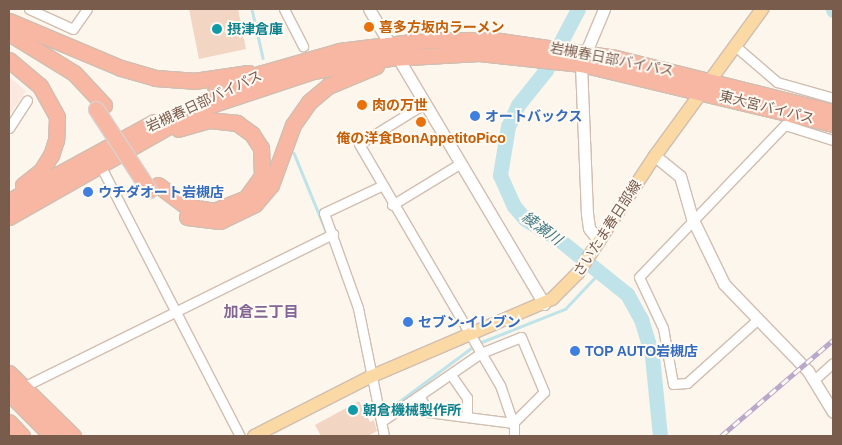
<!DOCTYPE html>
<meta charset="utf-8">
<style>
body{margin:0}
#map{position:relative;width:842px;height:445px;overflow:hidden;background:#fdf6ec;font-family:Helvetica,"Noto Sans JP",sans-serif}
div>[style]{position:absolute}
.commercial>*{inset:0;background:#fde8e0}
.stream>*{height:2.5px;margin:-1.25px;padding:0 1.25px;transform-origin:1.25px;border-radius:1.25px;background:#bfe3e8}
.river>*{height:15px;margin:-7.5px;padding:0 7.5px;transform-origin:7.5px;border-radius:7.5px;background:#bfe3e8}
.building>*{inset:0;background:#f3d5c3}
.roads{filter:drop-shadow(1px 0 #d1beb0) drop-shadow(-1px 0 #d1beb0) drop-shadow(0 1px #d1beb0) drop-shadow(0 -1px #d1beb0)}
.street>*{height:9px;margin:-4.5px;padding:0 4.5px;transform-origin:4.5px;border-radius:4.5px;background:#fff}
.secondary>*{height:11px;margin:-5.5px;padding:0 5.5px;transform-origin:5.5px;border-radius:5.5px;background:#fff}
.primary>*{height:12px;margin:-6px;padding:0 6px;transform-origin:6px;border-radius:6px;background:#fbd9a5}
.highway>*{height:15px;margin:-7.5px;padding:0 7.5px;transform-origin:7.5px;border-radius:7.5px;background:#f7b7a3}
.rail>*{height:4.5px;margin-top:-2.25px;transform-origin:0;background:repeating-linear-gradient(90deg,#fffaf3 0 8px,#b9a8c9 0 16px);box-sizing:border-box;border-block:1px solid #b9a8c9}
.bridges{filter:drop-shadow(1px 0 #dad1cd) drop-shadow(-1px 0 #dad1cd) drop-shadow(0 1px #dad1cd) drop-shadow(0 -1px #dad1cd)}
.highway-bridge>*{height:15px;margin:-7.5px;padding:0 7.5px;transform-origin:7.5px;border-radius:7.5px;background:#f7b7a3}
.dots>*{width:14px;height:14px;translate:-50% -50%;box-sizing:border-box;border:2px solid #fffaf3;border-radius:50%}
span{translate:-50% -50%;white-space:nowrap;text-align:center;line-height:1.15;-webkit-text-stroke:4px #fffaf3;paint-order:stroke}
.food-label{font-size:14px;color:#c56008;font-weight:700}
.left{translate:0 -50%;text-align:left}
.culture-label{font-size:14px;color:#0d838f;font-weight:700}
.street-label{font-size:14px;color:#7a5c4d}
.shop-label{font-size:14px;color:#366cbe;font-weight:700}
.water-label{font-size:15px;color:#437c86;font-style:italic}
.neighbourhood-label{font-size:15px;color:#846695;font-weight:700}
.frame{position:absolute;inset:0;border:10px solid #7a5c4d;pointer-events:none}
</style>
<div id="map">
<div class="commercial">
<div style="clip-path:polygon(9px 77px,26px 91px,9px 116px)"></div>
</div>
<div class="stream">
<div style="left:252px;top:9px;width:50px;rotate:77.3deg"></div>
<div style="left:294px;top:153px;width:84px;rotate:67.7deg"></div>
<div style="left:479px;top:343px;width:92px;rotate:-21.6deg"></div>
<div style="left:565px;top:309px;width:52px;rotate:-46.5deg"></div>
<div style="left:385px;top:412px;width:111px;rotate:-36.6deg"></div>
</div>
<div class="river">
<div style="left:578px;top:9px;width:69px;rotate:117.7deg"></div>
<div style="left:546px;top:70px;width:45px;rotate:128.7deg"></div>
<div style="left:518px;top:105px;width:23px;rotate:115deg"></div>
<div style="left:508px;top:126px;width:50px;rotate:99.3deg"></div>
<div style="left:500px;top:175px;width:34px;rotate:66deg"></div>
<div style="left:514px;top:206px;width:17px;rotate:50deg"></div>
<div style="left:525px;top:219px;width:37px;rotate:31deg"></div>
<div style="left:557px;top:238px;width:90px;rotate:38.7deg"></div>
<div style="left:627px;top:294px;width:29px;rotate:61deg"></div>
<div style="left:641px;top:319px;width:39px;rotate:73deg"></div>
<div style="left:652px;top:356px;width:80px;rotate:84.3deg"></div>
<div style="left:833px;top:9px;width:1px;rotate:90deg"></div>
</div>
<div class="building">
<div style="clip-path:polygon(189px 9px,238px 9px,246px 49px,199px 59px)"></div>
<div style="clip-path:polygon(359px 401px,370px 422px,374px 420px,377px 431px,368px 436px,321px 436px,315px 425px)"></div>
</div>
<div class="roads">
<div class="street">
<div style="left:29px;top:9px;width:48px;rotate:24.4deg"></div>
<div style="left:73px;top:29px;width:24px;rotate:-55deg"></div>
<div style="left:284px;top:9px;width:42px;rotate:62.8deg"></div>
<div style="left:734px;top:45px;width:57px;rotate:40.7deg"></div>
<div style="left:777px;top:82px;width:58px;rotate:15.9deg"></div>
<div style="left:424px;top:104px;width:76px;rotate:148.4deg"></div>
<div style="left:359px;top:144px;width:279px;rotate:59.7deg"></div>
<div style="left:500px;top:385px;width:43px;rotate:71.1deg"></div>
<div style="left:514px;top:426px;width:10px;rotate:90deg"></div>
<div style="left:9px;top:128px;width:33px;rotate:-57deg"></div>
<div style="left:100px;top:165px;width:305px;rotate:62.7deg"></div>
<div style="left:381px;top:186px;width:63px;rotate:154.7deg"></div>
<div style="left:324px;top:213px;width:101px;rotate:70.3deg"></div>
<div style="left:358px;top:308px;width:131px;rotate:78.5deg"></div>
<div style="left:392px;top:205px;width:81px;rotate:-31.3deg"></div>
<div style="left:757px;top:320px;width:94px;rotate:138deg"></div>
<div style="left:687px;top:383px;width:14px;rotate:176deg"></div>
<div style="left:673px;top:384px;width:57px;rotate:-100.1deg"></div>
<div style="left:663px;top:328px;width:56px;rotate:-115.2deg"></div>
<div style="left:639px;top:277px;width:211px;rotate:-46.2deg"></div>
<div style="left:785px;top:125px;width:50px;rotate:17.4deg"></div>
<div style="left:451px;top:375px;width:28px;rotate:55deg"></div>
<div style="left:467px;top:398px;width:19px;rotate:90deg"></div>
<div style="left:814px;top:380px;width:25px;rotate:-42deg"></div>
<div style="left:23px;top:387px;width:346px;rotate:-26.3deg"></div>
<div style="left:382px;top:421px;width:120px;rotate:-34.5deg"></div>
<div style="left:481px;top:353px;width:43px;rotate:-21.8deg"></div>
<div style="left:521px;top:337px;width:60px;rotate:67.3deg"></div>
<div style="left:544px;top:392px;width:44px;rotate:135deg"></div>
<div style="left:513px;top:423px;width:86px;rotate:-172.6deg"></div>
<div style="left:428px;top:412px;width:17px;rotate:-118deg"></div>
</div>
<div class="secondary">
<div style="left:369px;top:9px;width:343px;rotate:59.3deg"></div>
<div style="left:655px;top:156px;width:32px;rotate:39deg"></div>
<div style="left:680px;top:176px;width:44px;rotate:74.1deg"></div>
<div style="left:692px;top:218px;width:73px;rotate:64.1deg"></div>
<div style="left:724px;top:284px;width:121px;rotate:46deg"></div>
<div style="left:808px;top:371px;width:48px;rotate:58.6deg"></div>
<div style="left:599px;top:241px;width:16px;rotate:-128deg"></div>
<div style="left:589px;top:228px;width:14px;rotate:-98deg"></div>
<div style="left:587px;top:214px;width:150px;rotate:-92.3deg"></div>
<div style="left:581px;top:64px;width:60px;rotate:-67.3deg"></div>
</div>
<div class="primary">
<div style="left:254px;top:436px;width:130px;rotate:-27deg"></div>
<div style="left:370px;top:377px;width:198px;rotate:-23.2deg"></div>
<div style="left:552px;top:299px;width:37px;rotate:-45deg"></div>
<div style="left:578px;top:273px;width:140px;rotate:-56.7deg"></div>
<div style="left:655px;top:156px;width:182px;rotate:-53.9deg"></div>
</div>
<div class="highway">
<div style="left:9px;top:21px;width:121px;rotate:22.8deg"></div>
<div style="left:121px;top:68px;width:35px;rotate:16deg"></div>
<div style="left:155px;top:78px;width:39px;rotate:4deg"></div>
<div style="left:194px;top:81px;width:55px;rotate:-8.4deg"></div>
<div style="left:9px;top:33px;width:76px;rotate:31.6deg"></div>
<div style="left:74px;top:73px;width:44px;rotate:46.8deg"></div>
<div style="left:9px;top:60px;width:40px;rotate:40deg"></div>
<div style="left:40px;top:86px;width:35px;rotate:61deg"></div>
<div style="left:57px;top:117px;width:23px;rotate:92deg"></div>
<div style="left:56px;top:140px;width:16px;rotate:108deg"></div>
<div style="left:51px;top:155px;width:19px;rotate:122deg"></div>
<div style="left:41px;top:171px;width:23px;rotate:142deg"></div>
<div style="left:215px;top:92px;width:48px;rotate:-22.2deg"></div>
<div style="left:259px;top:74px;width:83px;rotate:-16deg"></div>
<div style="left:339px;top:51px;width:90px;rotate:-7deg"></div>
<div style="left:428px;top:40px;width:65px"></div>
<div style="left:493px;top:40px;width:124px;rotate:8.3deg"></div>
<div style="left:616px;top:58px;width:224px;rotate:14deg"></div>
<div style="left:158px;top:185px;width:35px;rotate:37deg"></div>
<div style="left:186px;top:206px;width:28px;rotate:10deg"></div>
<div style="left:214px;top:211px;width:35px;rotate:-22deg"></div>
<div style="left:246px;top:198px;width:27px;rotate:-54deg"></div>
<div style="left:262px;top:176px;width:28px;rotate:-92deg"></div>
<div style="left:261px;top:148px;width:17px;rotate:-123deg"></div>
<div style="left:252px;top:134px;width:19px;rotate:-144deg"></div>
<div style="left:237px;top:123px;width:28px;rotate:-174deg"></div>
<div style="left:209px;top:120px;width:32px;rotate:164deg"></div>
<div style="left:9px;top:201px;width:165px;rotate:-28.6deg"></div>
<div style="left:9px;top:217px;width:219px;rotate:-29.6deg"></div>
<div style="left:199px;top:109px;width:120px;rotate:-18.4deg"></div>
<div style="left:313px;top:71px;width:79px;rotate:-9.5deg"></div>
<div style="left:391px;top:58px;width:88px;rotate:-3.3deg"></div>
<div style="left:479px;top:53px;width:103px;rotate:6.2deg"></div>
<div style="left:581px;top:64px;width:259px;rotate:13.4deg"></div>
<div style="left:187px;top:217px;width:33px;rotate:7deg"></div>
<div style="left:220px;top:221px;width:39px;rotate:-26deg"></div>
<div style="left:255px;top:204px;width:25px;rotate:-50deg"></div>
<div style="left:271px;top:185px;width:64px;rotate:-69.9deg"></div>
<div style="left:293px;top:125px;width:28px;rotate:-55deg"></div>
<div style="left:309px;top:102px;width:25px;rotate:-40deg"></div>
<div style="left:328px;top:86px;width:52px;rotate:-22.6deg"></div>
<div style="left:9px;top:373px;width:90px;rotate:44.5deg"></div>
<div style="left:9px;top:393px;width:61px;rotate:45deg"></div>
<div style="left:9px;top:422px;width:19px;rotate:47deg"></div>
</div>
</div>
<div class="rail">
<div style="left:721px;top:436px;width:148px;rotate:-40.6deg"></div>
</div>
<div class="bridges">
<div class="highway-bridge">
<div style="left:96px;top:109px;width:97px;rotate:56.8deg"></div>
</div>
</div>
<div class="dots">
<div style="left:369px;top:27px;background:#e8710a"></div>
<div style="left:217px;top:29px;background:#0f9aa8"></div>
<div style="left:362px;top:105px;background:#e8710a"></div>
<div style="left:475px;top:116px;background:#3f7fe0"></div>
<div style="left:421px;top:122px;background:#e8710a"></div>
<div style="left:88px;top:192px;background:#3f7fe0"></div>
<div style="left:408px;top:322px;background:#3f7fe0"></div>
<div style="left:575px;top:351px;background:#3f7fe0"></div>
<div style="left:353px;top:410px;background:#0f9aa8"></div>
</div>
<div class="food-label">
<span class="left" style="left:379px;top:27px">喜多方坂内ラーメン</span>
<span class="left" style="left:372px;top:105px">肉の万世</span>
<span style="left:421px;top:138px">俺の洋食BonAppetitoPico</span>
</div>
<div class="culture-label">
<span class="left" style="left:227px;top:29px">摂津倉庫</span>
<span class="left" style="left:363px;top:410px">朝倉機械製作所</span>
</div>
<div class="street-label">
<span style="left:612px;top:59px;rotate:11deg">岩槻春日部バイパス</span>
<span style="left:204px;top:101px;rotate:-25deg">岩槻春日部バイパス</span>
<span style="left:767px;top:107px;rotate:14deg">東大宮バイパス</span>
<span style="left:607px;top:228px;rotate:-57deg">さいたま春日部線</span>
</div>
<div class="shop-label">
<span class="left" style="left:485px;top:116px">オートバックス</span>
<span class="left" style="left:98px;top:192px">ウチダオート岩槻店</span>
<span class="left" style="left:418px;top:322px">セブン-イレブン</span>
<span class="left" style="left:585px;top:351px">TOP AUTO岩槻店</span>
</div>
<div class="water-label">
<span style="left:542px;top:228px;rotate:36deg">綾瀬川</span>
</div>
<div class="neighbourhood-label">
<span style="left:261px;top:312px">加倉三丁目</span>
</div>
<div class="frame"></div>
</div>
